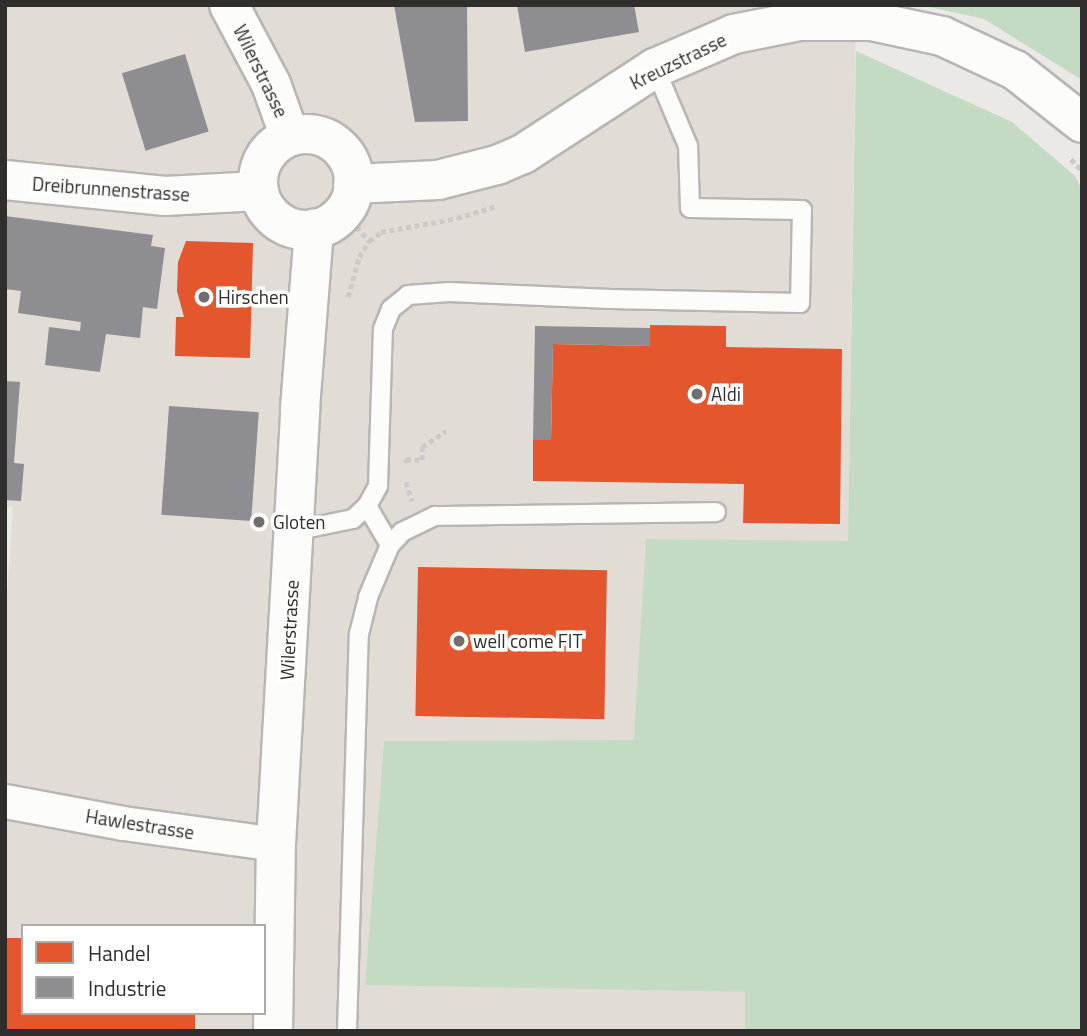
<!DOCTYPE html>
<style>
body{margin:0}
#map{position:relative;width:1087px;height:1036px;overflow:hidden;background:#ebe9e6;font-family:"Titillium Web",sans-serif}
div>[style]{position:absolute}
.built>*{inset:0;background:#e1dcd5}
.green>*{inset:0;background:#c4dac2}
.shops>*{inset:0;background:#e4572e;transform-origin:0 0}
.industry>*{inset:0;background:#8d8d92;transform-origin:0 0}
.path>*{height:4.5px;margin-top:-2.25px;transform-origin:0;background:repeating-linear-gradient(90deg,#cbcac9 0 5px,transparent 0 8.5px)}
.roads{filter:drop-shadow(2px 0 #b8b6b4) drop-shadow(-2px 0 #b8b6b4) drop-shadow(0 2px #b8b6b4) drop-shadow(0 -2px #b8b6b4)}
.service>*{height:18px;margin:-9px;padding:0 9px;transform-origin:9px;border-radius:9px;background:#fcfcfb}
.minor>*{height:33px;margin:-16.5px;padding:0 16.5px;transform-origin:16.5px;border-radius:16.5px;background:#fcfcfb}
.tertiary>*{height:38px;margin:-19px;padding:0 19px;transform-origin:19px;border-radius:19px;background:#fcfcfb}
.secondary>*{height:38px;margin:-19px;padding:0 19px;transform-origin:19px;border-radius:19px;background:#fcfcfb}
.secondary>.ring{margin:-19px;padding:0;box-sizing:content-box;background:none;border:38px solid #fcfcfb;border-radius:50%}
.dots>*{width:19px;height:19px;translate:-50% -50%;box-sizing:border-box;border:4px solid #fff;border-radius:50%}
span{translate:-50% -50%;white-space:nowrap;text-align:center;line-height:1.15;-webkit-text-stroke:7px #fff;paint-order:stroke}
.street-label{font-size:19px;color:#2f2e2c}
.poi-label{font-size:19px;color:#2f2e2c}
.left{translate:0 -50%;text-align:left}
.frame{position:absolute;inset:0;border:7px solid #2f2e2c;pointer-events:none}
.legend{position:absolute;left:21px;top:924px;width:245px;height:91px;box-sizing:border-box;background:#fff;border:2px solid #acabab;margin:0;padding:9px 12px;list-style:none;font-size:21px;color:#2f2e2c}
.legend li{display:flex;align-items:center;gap:14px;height:35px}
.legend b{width:35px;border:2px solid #acabab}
</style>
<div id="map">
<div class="built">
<div style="clip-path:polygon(evenodd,5px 5px,856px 5px,848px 542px,646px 539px,635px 740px,384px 741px,365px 985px,746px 992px,745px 1031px,5px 1031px,5px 622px,13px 507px,5px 506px,5px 5px,23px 926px,264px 926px,264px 1013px,23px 1013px,23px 926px)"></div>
</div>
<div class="green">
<div style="clip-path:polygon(920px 5px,1082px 5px,1082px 80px,984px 19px)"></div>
<div style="clip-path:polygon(856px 51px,1012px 122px,1075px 176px,1082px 189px,1082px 1031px,745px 1031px,745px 992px,365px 985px,384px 741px,634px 740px,646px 539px,848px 541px)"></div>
</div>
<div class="shops">
<div style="clip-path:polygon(186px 241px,253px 243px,250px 358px,175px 356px,176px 317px,184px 317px,177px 291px,178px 262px)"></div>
<div style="clip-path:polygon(650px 325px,726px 326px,726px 347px,842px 349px,840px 524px,743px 523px,744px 484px,533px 481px,533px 440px,551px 440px,553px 344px,650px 346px)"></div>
<div style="left:418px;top:567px;width:189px;height:149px;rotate:1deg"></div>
<div style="clip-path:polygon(5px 938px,23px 938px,23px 1013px,195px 1013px,195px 1031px,5px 1031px)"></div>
</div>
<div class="industry">
<div style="clip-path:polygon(394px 5px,467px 5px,468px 121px,415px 122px)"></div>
<div style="clip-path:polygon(517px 5px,634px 5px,639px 32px,525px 52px)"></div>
<div style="left:185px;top:54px;width:81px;height:66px;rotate:73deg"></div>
<div style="clip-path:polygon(5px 216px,153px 235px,151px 246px,165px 248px,157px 309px,143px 307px,140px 338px,106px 334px,100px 372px,45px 365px,49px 327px,80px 331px,81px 322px,18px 313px,21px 291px,5px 289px)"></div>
<div style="clip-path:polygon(535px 326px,650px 328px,650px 346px,553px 344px,551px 440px,533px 440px)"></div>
<div style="clip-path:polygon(5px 381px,20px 382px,14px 463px,24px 464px,21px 501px,5px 500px)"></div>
<div style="left:169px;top:406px;width:90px;height:109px;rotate:4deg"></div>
</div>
<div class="path">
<div style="left:1071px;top:159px;width:16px;rotate:47deg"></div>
<div style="left:351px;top:220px;width:28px;rotate:49deg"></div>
<div style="left:348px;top:297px;width:41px;rotate:-74.6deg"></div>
<div style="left:359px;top:257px;width:19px;rotate:-58deg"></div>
<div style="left:369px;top:241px;width:15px;rotate:-37deg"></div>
<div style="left:381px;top:232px;width:77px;rotate:-10.4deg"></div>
<div style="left:457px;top:218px;width:42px;rotate:-16.7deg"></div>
<div style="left:406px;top:463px;width:4px;rotate:-90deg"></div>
<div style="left:406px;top:459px;width:16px;rotate:4deg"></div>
<div style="left:422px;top:460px;width:13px;rotate:-90deg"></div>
<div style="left:422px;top:447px;width:29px;rotate:-34deg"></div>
<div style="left:406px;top:482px;width:20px;rotate:72deg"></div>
</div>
<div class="roads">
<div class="service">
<div style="left:294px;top:531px;width:60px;rotate:-11.5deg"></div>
<div style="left:353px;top:519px;width:19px;rotate:-43deg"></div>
<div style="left:367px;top:506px;width:23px;rotate:-61deg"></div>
<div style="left:378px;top:486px;width:157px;rotate:-88.2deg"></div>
<div style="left:383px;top:329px;width:22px;rotate:-68deg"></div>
<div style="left:391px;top:309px;width:22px;rotate:-39deg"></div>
<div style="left:408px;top:295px;width:41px;rotate:-4.2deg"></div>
<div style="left:449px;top:292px;width:162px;rotate:2.5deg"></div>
<div style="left:611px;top:299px;width:189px;rotate:1.2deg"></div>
<div style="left:800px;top:303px;width:93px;rotate:-88.8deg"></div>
<div style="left:802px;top:210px;width:112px;rotate:-179deg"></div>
<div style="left:690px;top:208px;width:62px;rotate:-91.8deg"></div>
<div style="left:688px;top:146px;width:85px;rotate:-112.9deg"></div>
<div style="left:390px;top:545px;width:18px;rotate:-47deg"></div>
<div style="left:402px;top:532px;width:37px;rotate:-26deg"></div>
<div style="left:435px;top:516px;width:281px;rotate:-0.8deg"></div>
<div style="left:347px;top:1031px;width:397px;rotate:-88.3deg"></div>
<div style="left:359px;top:634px;width:38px;rotate:-76deg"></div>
<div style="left:368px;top:597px;width:56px;rotate:-67.1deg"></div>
<div style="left:390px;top:545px;width:45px;rotate:-120.5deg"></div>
</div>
<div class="minor">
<div style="left:5px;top:801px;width:120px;rotate:10.6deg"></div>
<div style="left:123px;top:823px;width:154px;rotate:7.8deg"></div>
</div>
<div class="tertiary">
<div style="left:5px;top:180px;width:161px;rotate:5.7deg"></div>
<div style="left:165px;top:196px;width:94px;rotate:-3deg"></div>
<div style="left:353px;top:184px;width:85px;rotate:-2.7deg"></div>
<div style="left:438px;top:180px;width:61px;rotate:-14.3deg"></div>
<div style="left:497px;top:165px;width:28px;rotate:-23deg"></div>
<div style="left:523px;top:154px;width:158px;rotate:-33.1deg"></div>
<div style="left:655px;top:68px;width:86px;rotate:-23.3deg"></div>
<div style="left:734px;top:34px;width:66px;rotate:-11.3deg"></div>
<div style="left:799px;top:21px;width:72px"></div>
<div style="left:871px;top:21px;width:73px;rotate:11.9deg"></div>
<div style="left:942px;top:36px;width:81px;rotate:25deg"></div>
<div style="left:1015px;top:70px;width:85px;rotate:38.3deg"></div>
</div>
<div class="secondary">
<div style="left:229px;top:5px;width:89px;rotate:62deg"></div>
<div style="left:271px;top:84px;width:56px;rotate:70.3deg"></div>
<div class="ring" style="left:258px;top:134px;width:58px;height:58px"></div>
<div style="left:273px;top:1031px;width:187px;rotate:-89.1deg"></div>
<div style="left:276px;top:844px;width:437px;rotate:-86.8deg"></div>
<div style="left:300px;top:408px;width:180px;rotate:-85.5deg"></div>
</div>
</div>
<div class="dots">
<div style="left:204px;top:297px;background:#716f6d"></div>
<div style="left:697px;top:394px;background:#716f6d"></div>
<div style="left:259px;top:522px;background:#716f6d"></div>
<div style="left:459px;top:641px;background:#716f6d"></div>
</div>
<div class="street-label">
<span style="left:678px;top:61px;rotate:-26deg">Kreuzstrasse</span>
<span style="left:261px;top:71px;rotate:64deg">Wilerstrasse</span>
<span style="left:111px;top:189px;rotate:4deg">Dreibrunnenstrasse</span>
<span style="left:289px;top:630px;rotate:-87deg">Wilerstrasse</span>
<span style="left:140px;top:824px;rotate:9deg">Hawlestrasse</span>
</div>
<div class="poi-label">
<span class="left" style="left:218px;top:297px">Hirschen</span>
<span class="left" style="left:711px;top:394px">Aldi</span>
<span class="left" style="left:273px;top:522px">Gloten</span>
<span class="left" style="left:473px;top:641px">well come FIT</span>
</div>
<div class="frame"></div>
<ul class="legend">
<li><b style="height:19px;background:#e4572e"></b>Handel</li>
<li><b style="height:19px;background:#8d8d92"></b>Industrie</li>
</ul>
</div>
